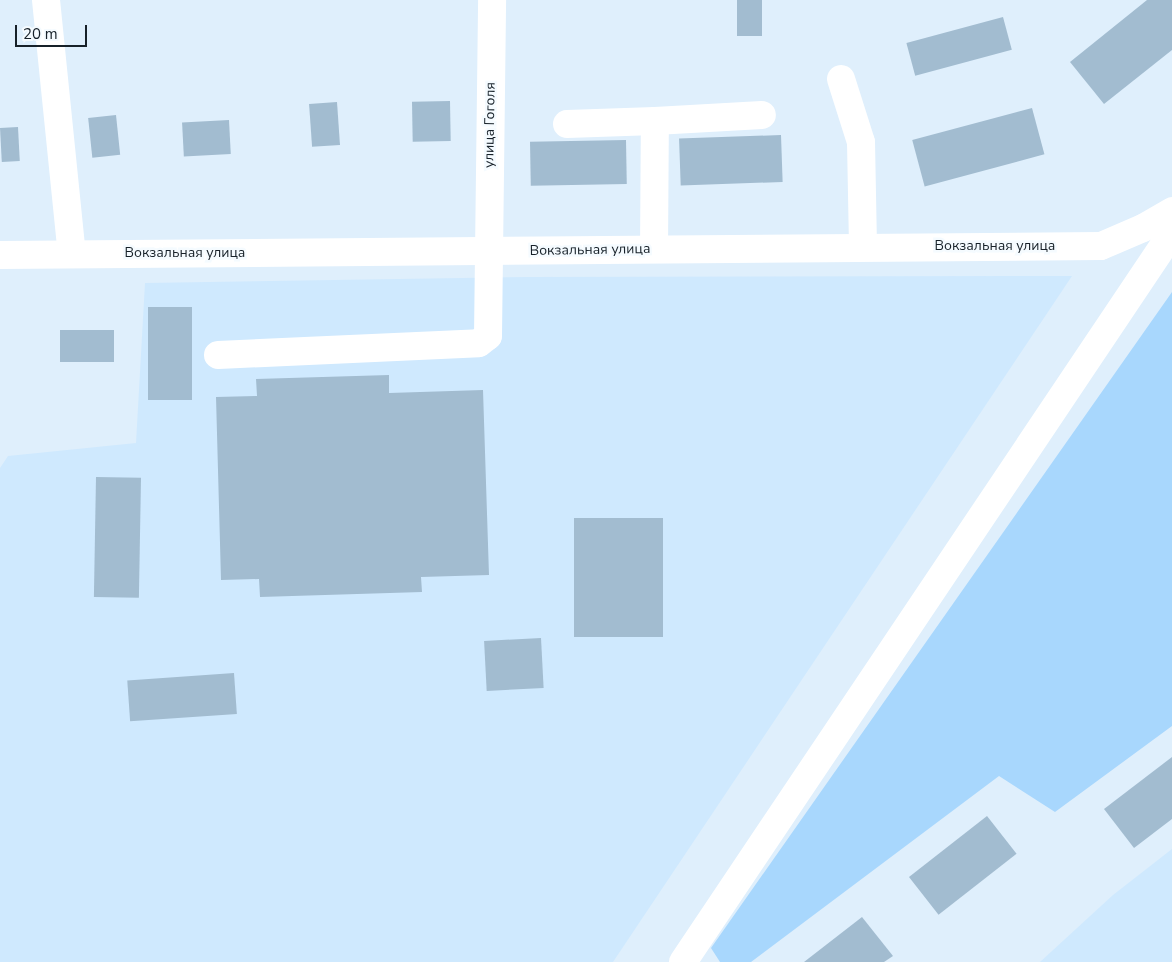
<!DOCTYPE html>
<meta charset="utf-8">
<style>
body{margin:0}
#map{position:relative;width:1172px;height:962px;overflow:hidden;background:#dfeffc;font-family:"Nunito Sans",sans-serif}
div>[style]{position:absolute}
.built>*{inset:0;background:#cfe9fe}
.green>*{inset:0;background:#a8d7fd}
.building>*{inset:0;background:#a2bcd0;transform-origin:0 0}
.minor>*{height:28px;margin:-14px;padding:0 14px;transform-origin:14px;border-radius:14px;background:#fff}
span{translate:-50% -50%;white-space:nowrap;text-align:center;line-height:1.15;-webkit-text-stroke:5px #f5fbff;paint-order:stroke}
.street-label{font-size:14px;color:#172129}
.scale{position:absolute;left:15px;top:25px;width:72px;height:22px;box-sizing:border-box;border:2px solid #172129;border-top:0;padding-left:6px;font-size:15px;line-height:18px;white-space:nowrap;color:#172129;-webkit-text-stroke:4px #f5fbff;paint-order:stroke}
</style>
<div id="map">
<div class="built">
<div style="clip-path:polygon(1072px 276px,613px 962px,0 962px,0 468px,8px 456px,136px 443px,145px 283px,526px 277px)"></div>
<div style="clip-path:polygon(1172px 849px,1172px 962px,1040px 962px,1113px 895px)"></div>
</div>
<div class="green">
<div style="clip-path:polygon(1172px 292px,1172px 726px,1055px 812px,999px 776px,751px 962px,720px 962px,711px 948px)"></div>
</div>
<div class="building">
<div style="left:737px;top:0;width:25px;height:36px"></div>
<div style="clip-path:polygon(1147px 0,1172px 0,1172px 50px,1104px 104px,1070px 62px)"></div>
<div style="left:1003px;top:17px;width:34px;height:100px;rotate:75deg"></div>
<div style="left:450px;top:101px;width:40px;height:38px;rotate:89deg"></div>
<div style="left:337px;top:102px;width:43px;height:28px;rotate:86deg"></div>
<div style="left:1032px;top:108px;width:48px;height:124px;rotate:75deg"></div>
<div style="left:116px;top:115px;width:40px;height:28px;rotate:84deg"></div>
<div style="left:229px;top:120px;width:34px;height:47px;rotate:87deg"></div>
<div style="left:18px;top:127px;width:34px;height:18px;rotate:87deg"></div>
<div style="left:781px;top:135px;width:47px;height:102px;rotate:88deg"></div>
<div style="left:626px;top:140px;width:44px;height:96px;rotate:89deg"></div>
<div style="left:192px;top:307px;width:93px;height:44px;rotate:90deg"></div>
<div style="left:114px;top:330px;width:32px;height:54px;rotate:90deg"></div>
<div style="clip-path:polygon(389px 375px,389px 393px,483px 390px,489px 575px,421px 577px,422px 592px,260px 597px,259px 579px,221px 580px,216px 397px,257px 396px,256px 379px)"></div>
<div style="left:96px;top:477px;width:45px;height:120px;rotate:1deg"></div>
<div style="left:574px;top:518px;width:89px;height:119px"></div>
<div style="left:541px;top:638px;width:50px;height:57px;rotate:87deg"></div>
<div style="left:234px;top:673px;width:41px;height:107px;rotate:86deg"></div>
<div style="clip-path:polygon(1172px 757px,1172px 819px,1134px 848px,1104px 809px)"></div>
<div style="left:987px;top:816px;width:48px;height:99px;rotate:52deg"></div>
<div style="clip-path:polygon(862px 917px,893px 956px,884px 962px,804px 962px)"></div>
</div>
<div class="minor">
<div style="left:46px;top:0;width:255px;rotate:84.2deg"></div>
<div style="left:841px;top:79px;width:66px;rotate:72.4deg"></div>
<div style="left:861px;top:142px;width:105px;rotate:88.9deg"></div>
<div style="left:567px;top:124px;width:88px;rotate:-2deg"></div>
<div style="left:654px;top:249px;width:128px;rotate:-89.6deg"></div>
<div style="left:655px;top:121px;width:107px;rotate:-3.2deg"></div>
<div style="left:0;top:255px;width:1101px;rotate:-0.47deg"></div>
<div style="left:1101px;top:246px;width:46px;rotate:-23.2deg"></div>
<div style="left:1143px;top:228px;width:34px;rotate:-30deg"></div>
<div style="left:218px;top:355px;width:261px;rotate:-2.6deg"></div>
<div style="left:479px;top:343px;width:11px;rotate:-38deg"></div>
<div style="left:488px;top:336px;width:336px;rotate:-89.3deg"></div>
<div style="left:683px;top:962px;width:878px;rotate:-56.15deg"></div>
</div>
<div class="street-label">
<span style="left:490px;top:125px;rotate:-89deg">улица Гоголя</span>
<span style="left:995px;top:246px">Вокзальная улица</span>
<span style="left:590px;top:250px;rotate:-1deg">Вокзальная улица</span>
<span style="left:185px;top:253px">Вокзальная улица</span>
</div>
<div class="scale">20 m</div>
</div>
